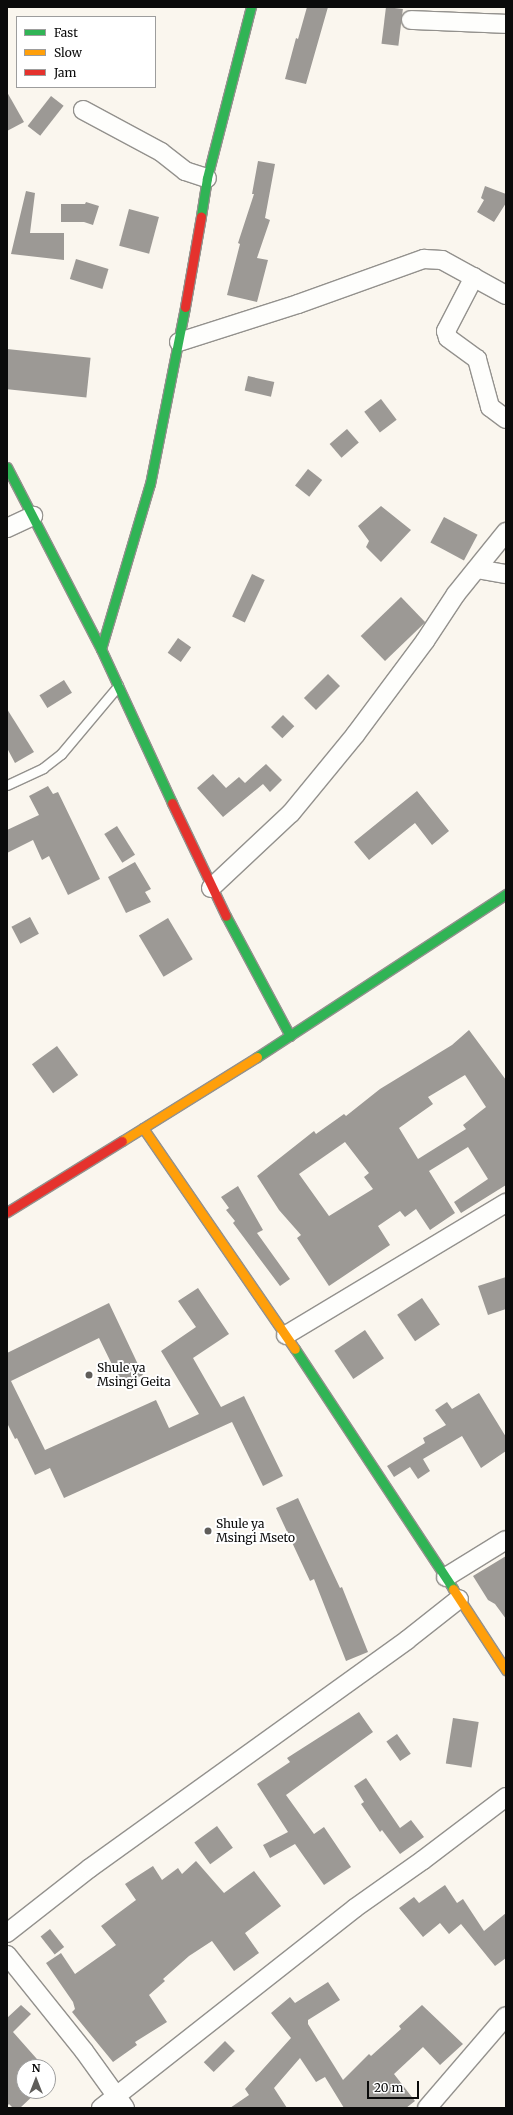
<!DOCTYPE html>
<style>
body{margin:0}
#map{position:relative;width:513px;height:2115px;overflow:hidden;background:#faf6ee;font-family:Merriweather,serif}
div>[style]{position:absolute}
.building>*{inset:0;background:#9c9995;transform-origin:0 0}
.roads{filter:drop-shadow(1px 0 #93918d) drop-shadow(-1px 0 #93918d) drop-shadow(0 1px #93918d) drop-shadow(0 -1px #93918d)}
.lane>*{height:9px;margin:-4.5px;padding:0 4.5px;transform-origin:4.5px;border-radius:4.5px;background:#fefefc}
.street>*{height:18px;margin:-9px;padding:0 9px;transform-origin:9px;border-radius:9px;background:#fefefc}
.fast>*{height:9px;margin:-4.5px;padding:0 4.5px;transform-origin:4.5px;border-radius:4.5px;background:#30b455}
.slow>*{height:9px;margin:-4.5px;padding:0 4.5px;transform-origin:4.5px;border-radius:4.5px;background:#ff9f0a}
.jam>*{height:9px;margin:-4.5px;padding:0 4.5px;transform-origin:4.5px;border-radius:4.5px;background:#e5322d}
.dots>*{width:11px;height:11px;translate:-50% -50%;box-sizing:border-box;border:2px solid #fff;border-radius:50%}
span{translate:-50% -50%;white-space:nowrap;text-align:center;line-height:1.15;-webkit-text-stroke:4px #fff;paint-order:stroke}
.poi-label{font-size:12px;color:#0b0b0b}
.left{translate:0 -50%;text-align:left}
.frame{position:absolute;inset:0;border:8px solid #0b0b0b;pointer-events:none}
.legend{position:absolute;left:16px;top:16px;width:140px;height:72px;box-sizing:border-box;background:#fff;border:1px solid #9d9d9d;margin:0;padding:5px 7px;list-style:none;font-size:12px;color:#0b0b0b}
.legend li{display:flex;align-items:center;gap:8px;height:20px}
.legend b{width:20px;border:1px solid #9d9d9d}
.north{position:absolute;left:16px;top:2059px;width:40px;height:40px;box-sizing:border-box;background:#fff;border:1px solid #9d9d9d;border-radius:50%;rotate:0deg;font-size:11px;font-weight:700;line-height:16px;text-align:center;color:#0b0b0b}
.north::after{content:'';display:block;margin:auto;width:14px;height:18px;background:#5f5d5a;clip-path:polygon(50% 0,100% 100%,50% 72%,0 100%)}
.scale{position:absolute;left:367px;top:2081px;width:52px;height:18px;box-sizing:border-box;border:2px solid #0b0b0b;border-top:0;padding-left:5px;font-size:12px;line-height:14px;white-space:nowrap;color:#0b0b0b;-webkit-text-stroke:3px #fff;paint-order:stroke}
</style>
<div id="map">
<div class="building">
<div style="clip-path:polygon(307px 7px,328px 7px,306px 84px,285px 79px,296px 38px,298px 39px)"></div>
<div style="left:386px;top:7px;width:17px;height:37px;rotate:7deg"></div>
<div style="clip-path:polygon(7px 92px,24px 122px,7px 131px)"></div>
<div style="left:51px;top:96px;width:16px;height:38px;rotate:38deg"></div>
<div style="clip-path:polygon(258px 161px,275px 164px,265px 218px,270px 220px,257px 258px,268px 260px,257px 302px,227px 295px,240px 244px,238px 243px,254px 194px,252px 194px)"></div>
<div style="clip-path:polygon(485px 186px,506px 194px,506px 203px,494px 222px,477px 212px,484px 200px,481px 198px)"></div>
<div style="clip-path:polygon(26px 191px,35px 193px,30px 233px,64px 233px,64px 260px,11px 254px)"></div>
<div style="clip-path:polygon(86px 202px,99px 206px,93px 225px,84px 222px,61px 222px,61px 204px,85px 204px)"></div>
<div style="left:129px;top:209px;width:31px;height:38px;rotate:15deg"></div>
<div style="left:76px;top:259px;width:34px;height:21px;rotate:17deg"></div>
<div style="left:7px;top:349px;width:84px;height:40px;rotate:6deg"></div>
<div style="left:248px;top:376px;width:27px;height:15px;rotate:13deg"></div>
<div style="left:381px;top:399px;width:26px;height:21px;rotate:53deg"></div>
<div style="left:347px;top:429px;width:18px;height:23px;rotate:49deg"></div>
<div style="left:308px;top:469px;width:18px;height:21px;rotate:38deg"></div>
<div style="clip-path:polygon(381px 506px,411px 530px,381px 562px,366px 547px,369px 541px,358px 526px)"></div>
<div style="left:444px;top:517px;width:38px;height:29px;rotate:28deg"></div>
<div style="left:252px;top:574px;width:14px;height:47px;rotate:25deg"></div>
<div style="left:401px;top:597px;width:35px;height:56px;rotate:46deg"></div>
<div style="left:178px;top:638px;width:16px;height:18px;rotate:35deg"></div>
<div style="left:328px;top:674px;width:17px;height:34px;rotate:45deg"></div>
<div style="left:64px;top:680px;width:15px;height:29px;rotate:58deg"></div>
<div style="clip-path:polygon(7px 709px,34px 752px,15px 763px,7px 748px)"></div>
<div style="left:283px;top:715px;width:16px;height:17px;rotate:45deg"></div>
<div style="clip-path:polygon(266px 764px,282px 780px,270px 792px,263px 784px,223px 817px,197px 788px,213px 774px,226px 788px,239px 777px,245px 783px)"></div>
<div style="clip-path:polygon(48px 786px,53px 794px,58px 792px,100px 879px,68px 895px,49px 856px,42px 860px,33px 840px,7px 853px,7px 830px,39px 815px,29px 796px)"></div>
<div style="clip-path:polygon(417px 791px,449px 831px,432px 845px,415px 823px,369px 860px,354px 842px)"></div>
<div style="left:117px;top:826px;width:34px;height:15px;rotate:58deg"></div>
<div style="clip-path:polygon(135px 862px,151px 889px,145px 892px,151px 902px,126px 913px,108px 877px)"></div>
<div style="left:30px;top:917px;width:19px;height:21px;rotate:62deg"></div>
<div style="left:168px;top:918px;width:48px;height:34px;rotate:59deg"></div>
<div style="clip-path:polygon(evenodd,469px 1030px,506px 1080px,506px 1185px,461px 1213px,454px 1202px,488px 1179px,468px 1147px,429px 1171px,455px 1213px,430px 1230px,416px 1209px,405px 1217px,400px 1211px,378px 1226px,390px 1245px,329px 1286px,297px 1238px,301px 1235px,279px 1210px,257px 1176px,314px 1131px,316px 1134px,344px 1114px,346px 1116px,380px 1089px,452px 1045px,469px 1030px,465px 1075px,486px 1107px,463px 1125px,466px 1129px,418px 1159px,399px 1128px,433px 1104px,428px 1097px,465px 1075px,469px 1030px,345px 1142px,369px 1173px,364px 1177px,373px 1189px,329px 1216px,299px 1174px,345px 1142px)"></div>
<div style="left:57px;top:1046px;width:36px;height:31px;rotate:54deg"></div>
<div style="clip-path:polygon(238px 1186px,263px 1230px,257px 1233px,290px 1279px,280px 1286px,233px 1223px,235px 1221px,226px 1210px,229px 1208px,221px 1197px)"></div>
<div style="clip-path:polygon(506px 1277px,506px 1309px,488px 1315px,478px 1286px)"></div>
<div style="clip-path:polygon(198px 1288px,229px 1334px,193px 1358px,221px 1407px,244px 1396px,283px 1476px,263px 1486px,232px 1422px,64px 1498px,50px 1468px,35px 1475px,17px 1438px,15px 1439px,7px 1423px,7px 1353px,109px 1303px,143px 1375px,122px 1385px,99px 1338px,11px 1381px,45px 1450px,156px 1400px,169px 1428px,199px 1414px,161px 1351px,196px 1327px,178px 1301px)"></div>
<div style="left:422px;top:1298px;width:32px;height:30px;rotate:56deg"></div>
<div style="left:365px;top:1330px;width:34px;height:37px;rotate:56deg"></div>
<div style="clip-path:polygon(479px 1393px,506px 1437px,506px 1451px,481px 1468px,462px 1436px,423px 1459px,430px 1471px,418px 1479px,410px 1467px,394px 1477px,387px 1466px,425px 1443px,423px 1438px,446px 1425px,435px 1410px,447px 1402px,452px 1409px)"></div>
<div style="clip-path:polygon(298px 1498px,340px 1588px,342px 1587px,368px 1652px,346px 1661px,314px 1579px,310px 1581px,276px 1508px)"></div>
<div style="clip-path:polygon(506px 1556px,506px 1619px,495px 1604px,488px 1600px,473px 1576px)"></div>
<div style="clip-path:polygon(359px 1712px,373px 1732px,286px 1795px,314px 1834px,324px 1827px,351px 1867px,324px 1885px,295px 1844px,270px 1858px,263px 1845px,288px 1832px,257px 1784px,290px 1762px,287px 1758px)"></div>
<div style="left:453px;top:1718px;width:26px;height:46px;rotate:9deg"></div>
<div style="left:397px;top:1734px;width:24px;height:13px;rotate:55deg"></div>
<div style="clip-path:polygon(366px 1778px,400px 1828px,411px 1820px,424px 1837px,400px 1854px,382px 1830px,380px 1832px,361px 1804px,364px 1802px,354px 1786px)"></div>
<div style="left:217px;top:1826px;width:27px;height:28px;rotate:54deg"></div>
<div style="clip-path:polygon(196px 1861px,224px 1893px,254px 1871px,281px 1906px,245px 1933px,259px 1953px,234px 1971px,212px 1941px,189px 1956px,163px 1979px,165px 1981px,149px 1995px,167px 2022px,135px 2042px,137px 2045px,113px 2062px,72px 2012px,75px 2009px,73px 2002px,46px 1963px,61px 1953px,75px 1974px,116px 1945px,101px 1926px,136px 1900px,125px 1884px,153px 1866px,162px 1880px,178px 1868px,182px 1874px)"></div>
<div style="clip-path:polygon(445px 1885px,457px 1903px,463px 1899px,484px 1931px,506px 1913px,506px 1958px,495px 1966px,461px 1924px,449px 1934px,440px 1923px,423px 1937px,399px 1908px,414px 1897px,419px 1903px)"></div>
<div style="left:50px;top:1929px;width:23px;height:12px;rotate:52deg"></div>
<div style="clip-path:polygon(328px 1982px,340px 2000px,308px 2020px,308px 2024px,343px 2080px,369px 2054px,371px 2056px,401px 2029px,399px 2026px,422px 2005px,463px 2044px,440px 2065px,423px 2047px,394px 2074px,415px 2101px,406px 2108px,344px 2108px,325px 2077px,316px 2082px,300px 2058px,274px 2088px,287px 2108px,230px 2108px,249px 2095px,245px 2089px,291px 2038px,271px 2013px,290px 1997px,295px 2003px)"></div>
<div style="clip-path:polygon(21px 2005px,31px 2014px,13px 2032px,44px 2067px,24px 2067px,24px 2091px,38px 2091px,20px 2108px,13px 2108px,9px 2104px,7px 2106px,7px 2018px)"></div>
<div style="left:225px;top:2041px;width:14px;height:30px;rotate:45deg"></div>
</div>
<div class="roads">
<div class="lane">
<div style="left:7px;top:785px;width:40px;rotate:-25deg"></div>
<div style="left:43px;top:768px;width:23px;rotate:-38deg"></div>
<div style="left:61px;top:754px;width:89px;rotate:-50deg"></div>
</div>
<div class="street">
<div style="left:411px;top:20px;width:95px;rotate:2.4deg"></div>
<div style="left:83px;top:110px;width:89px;rotate:28.3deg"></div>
<div style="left:161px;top:152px;width:31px;rotate:38deg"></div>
<div style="left:185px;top:171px;width:23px;rotate:18deg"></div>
<div style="left:474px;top:277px;width:61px;rotate:117.4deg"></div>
<div style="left:446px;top:331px;width:7px;rotate:74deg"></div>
<div style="left:448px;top:338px;width:36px;rotate:36deg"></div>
<div style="left:477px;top:359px;width:50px;rotate:74.8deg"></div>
<div style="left:490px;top:407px;width:20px;rotate:37deg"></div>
<div style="left:179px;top:342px;width:125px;rotate:-17.7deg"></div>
<div style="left:298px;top:304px;width:134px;rotate:-19.7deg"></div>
<div style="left:424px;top:259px;width:18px;rotate:3deg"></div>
<div style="left:442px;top:260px;width:73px;rotate:28.7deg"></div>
<div style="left:7px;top:528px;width:29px;rotate:-25deg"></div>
<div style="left:477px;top:569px;width:29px;rotate:10deg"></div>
<div style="left:211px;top:888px;width:110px;rotate:-43.2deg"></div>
<div style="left:291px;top:813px;width:101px;rotate:-50.6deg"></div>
<div style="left:355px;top:735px;width:117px;rotate:-53.3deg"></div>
<div style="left:425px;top:641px;width:56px;rotate:-56.6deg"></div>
<div style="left:456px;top:594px;width:80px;rotate:-51.1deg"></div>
<div style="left:286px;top:1335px;width:257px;rotate:-31deg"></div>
<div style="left:446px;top:1577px;width:70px;rotate:-31.7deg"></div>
<div style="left:7px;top:1933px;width:105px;rotate:-38.1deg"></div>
<div style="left:90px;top:1868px;width:390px;rotate:-35.7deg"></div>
<div style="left:407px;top:1640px;width:66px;rotate:-38.3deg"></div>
<div style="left:7px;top:1955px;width:123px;rotate:51.3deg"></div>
<div style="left:84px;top:2051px;width:70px;rotate:54.3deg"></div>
<div style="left:101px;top:2108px;width:323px;rotate:-38.2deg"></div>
<div style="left:355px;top:1908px;width:83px;rotate:-35.2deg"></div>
<div style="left:423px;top:1860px;width:104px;rotate:-37.2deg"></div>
<div style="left:427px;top:2108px;width:121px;rotate:-49.3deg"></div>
</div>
<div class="fast">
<div style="left:201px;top:216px;width:38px;rotate:-81deg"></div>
<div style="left:207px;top:178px;width:177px;rotate:-75.6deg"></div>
<div style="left:7px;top:467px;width:205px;rotate:62.7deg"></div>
<div style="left:101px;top:649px;width:170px;rotate:65.2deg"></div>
<div style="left:101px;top:649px;width:172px;rotate:-73.5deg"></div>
<div style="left:150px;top:484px;width:180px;rotate:-78.8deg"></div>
<div style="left:226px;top:916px;width:136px;rotate:61.9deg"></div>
<div style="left:257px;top:1057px;width:298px;rotate:-33.2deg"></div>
<div style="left:295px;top:1349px;width:287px;rotate:56.6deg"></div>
</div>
<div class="slow">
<div style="left:143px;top:1128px;width:268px;rotate:55.5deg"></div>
<div style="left:122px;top:1141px;width:159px;rotate:-31.9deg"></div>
<div style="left:453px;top:1589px;width:97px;rotate:56.8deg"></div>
</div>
<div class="jam">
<div style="left:185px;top:307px;width:92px;rotate:-80deg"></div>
<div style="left:172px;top:803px;width:125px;rotate:64.5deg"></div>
<div style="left:7px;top:1212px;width:135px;rotate:-31.7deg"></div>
</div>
</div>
<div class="dots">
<div style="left:89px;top:1375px;background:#5f5d5a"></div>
<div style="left:208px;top:1531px;background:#5f5d5a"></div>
</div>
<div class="poi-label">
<span class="left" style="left:97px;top:1375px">Shule ya<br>Msingi Geita</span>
<span class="left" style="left:216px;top:1531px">Shule ya<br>Msingi Mseto</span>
</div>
<div class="frame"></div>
<ul class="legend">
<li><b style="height:5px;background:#30b455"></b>Fast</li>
<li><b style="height:5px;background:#ff9f0a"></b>Slow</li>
<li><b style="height:5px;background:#e5322d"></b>Jam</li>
</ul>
<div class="north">N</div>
<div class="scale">20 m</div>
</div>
